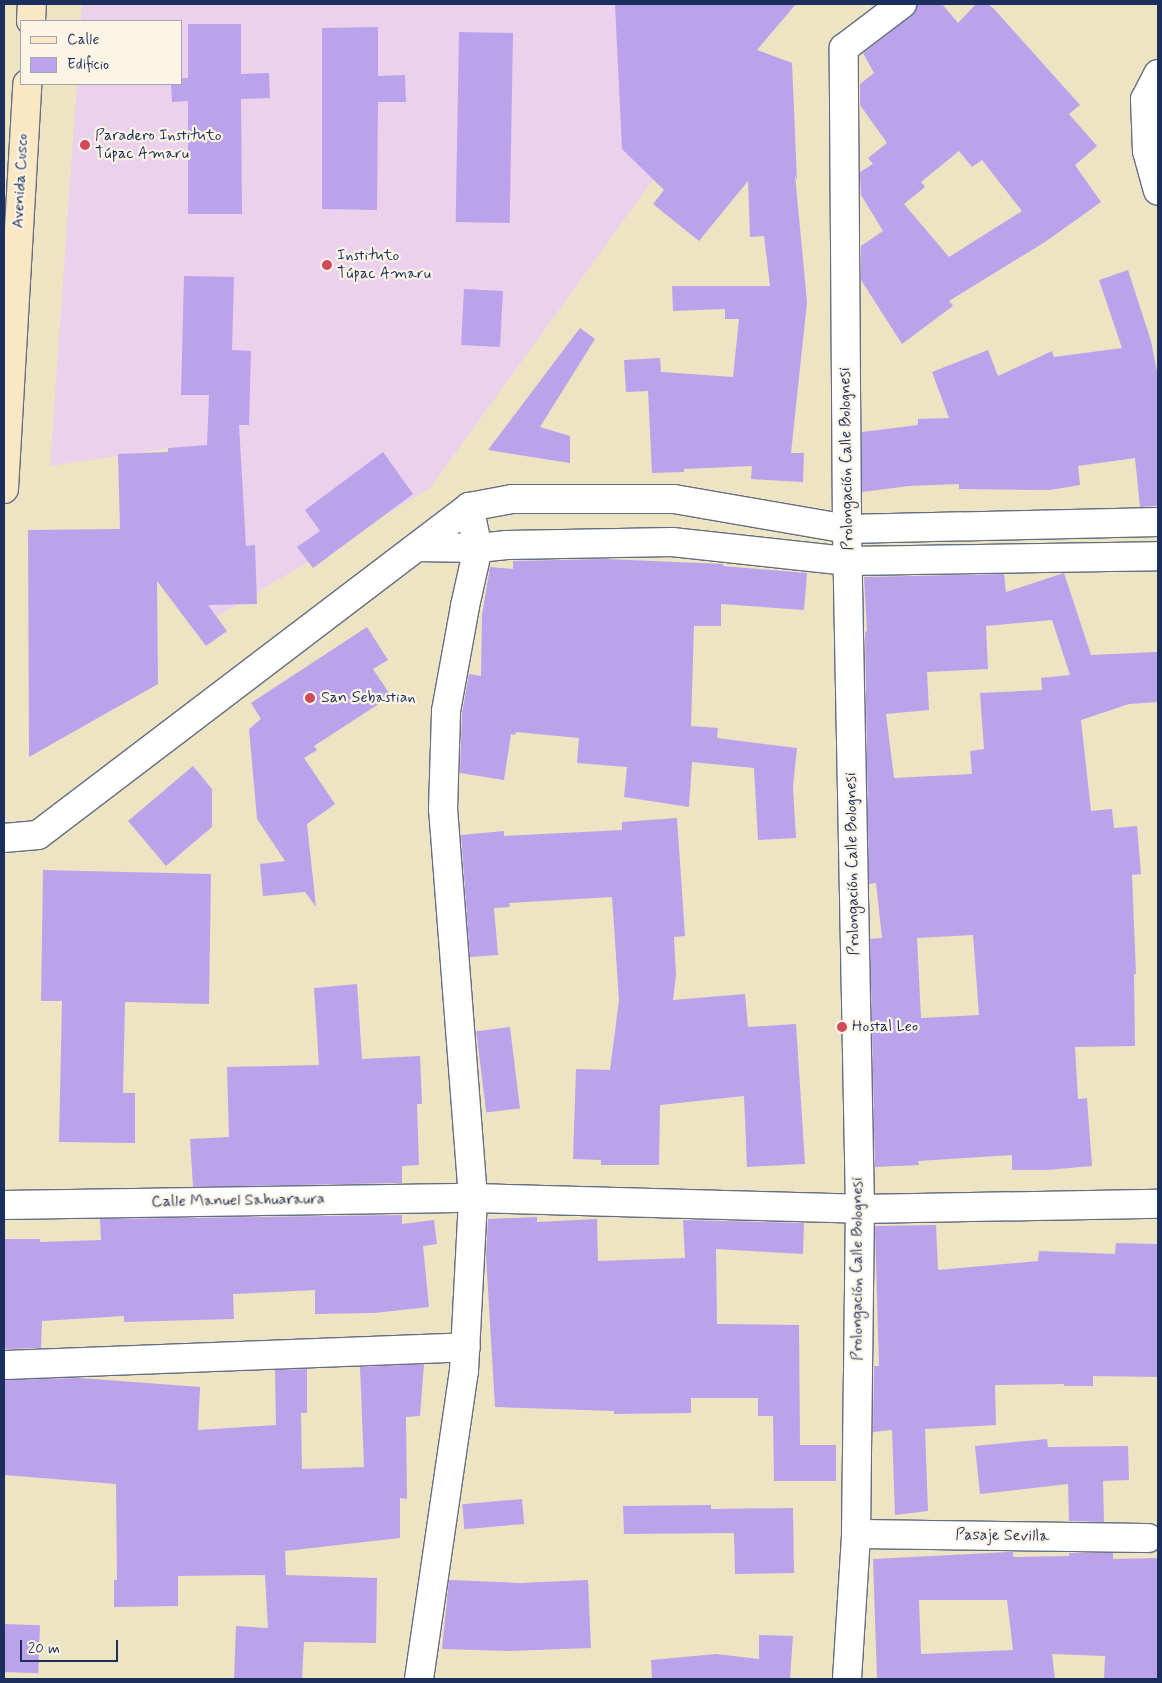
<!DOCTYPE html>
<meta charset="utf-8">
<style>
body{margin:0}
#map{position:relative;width:1162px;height:1683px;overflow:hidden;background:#ede4c4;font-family:Mynerve,sans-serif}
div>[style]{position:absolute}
.built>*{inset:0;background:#ebd1eb}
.building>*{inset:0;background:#baa3ea;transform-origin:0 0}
.roads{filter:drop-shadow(1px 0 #646e82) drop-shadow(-1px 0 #646e82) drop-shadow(0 1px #646e82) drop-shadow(0 -1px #646e82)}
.street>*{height:28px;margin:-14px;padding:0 14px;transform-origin:14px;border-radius:14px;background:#fff}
.secondary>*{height:28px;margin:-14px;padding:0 14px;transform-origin:14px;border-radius:14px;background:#fae7c3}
.dots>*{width:14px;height:14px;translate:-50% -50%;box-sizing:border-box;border:2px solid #fcf5e5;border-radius:50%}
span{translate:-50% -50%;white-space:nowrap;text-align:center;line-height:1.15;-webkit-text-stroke:4.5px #fcf5e5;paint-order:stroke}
.poi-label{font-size:16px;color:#1b2f5e}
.left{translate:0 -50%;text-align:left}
.street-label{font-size:16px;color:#1b2f5e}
.frame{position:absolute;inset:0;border:5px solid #1b2f5e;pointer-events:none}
.legend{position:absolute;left:20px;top:20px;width:162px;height:65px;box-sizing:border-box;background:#fcf5e5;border:1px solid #a2a6af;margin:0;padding:6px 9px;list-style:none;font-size:15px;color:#1b2f5e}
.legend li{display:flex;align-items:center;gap:10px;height:25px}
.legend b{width:25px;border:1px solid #a2a6af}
.scale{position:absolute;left:20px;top:1640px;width:98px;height:22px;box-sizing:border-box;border:2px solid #1b2f5e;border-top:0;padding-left:6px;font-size:15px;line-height:18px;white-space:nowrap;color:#1b2f5e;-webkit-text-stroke:4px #fcf5e5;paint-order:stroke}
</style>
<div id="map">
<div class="built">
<div style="clip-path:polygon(82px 4px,780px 4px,430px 488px,193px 631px,177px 447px,50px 466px,77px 84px,181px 84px,181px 21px,81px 21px)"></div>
</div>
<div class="building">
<div style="clip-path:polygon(615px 4px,796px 4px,757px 50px,792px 63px,797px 180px,795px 175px,807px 302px,791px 453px,804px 453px,803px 482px,751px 479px,752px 466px,684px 469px,684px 472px,652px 473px,648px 391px,626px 392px,624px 360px,660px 358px,661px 372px,733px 377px,739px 319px,725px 319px,725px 309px,673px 311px,672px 286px,770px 286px,764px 236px,750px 237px,748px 181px,699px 241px,653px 204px,664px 190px,622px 149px)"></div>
<div style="clip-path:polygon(evenodd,917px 4px,942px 4px,958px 23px,976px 4px,988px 4px,994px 9px,1080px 105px,1069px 114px,1097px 146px,1075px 165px,1101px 202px,1045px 242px,949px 301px,953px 306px,902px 344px,861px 280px,861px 246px,883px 231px,861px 195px,860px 172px,873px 164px,868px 158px,887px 143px,860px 105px,860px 84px,874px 73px,863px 53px,911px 16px,916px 10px,917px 4px,959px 151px,972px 167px,982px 160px,1022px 211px,949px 257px,904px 204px,925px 187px,921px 182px,959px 151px)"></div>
<div style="clip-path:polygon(188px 24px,241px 24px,241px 74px,269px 73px,270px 98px,241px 99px,242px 214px,188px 214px,188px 101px,172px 102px,171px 84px,181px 84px,181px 78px,188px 78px)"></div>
<div style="clip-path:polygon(378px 27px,378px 76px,405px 75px,406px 102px,378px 102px,377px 210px,322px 209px,322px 28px)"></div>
<div style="left:459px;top:32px;width:54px;height:190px;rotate:1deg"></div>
<div style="clip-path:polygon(1128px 270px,1151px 341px,1158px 377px,1158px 506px,1140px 507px,1135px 458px,1078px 466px,1080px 485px,1050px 490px,959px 489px,959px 484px,909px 486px,862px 492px,862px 432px,918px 425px,918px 419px,949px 418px,932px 372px,988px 350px,998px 376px,1052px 351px,1054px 357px,1122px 348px,1099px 280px)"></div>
<div style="clip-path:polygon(184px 276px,234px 277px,232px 350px,251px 351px,249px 425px,239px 425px,246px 546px,255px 545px,257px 604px,208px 605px,227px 631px,206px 646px,157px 581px,158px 684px,29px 757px,28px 530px,120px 529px,118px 454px,168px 452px,168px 448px,207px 445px,209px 395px,181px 395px)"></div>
<div style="left:464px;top:289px;width:39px;height:56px;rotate:3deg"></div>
<div style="clip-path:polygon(580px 328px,595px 339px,540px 427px,570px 436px,570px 463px,488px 450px)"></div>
<div style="clip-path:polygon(383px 452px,413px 494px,313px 568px,297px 547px,320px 531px,305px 510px)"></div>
<div style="clip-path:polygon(605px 559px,723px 564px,723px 566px,807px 573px,804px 610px,721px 604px,721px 626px,694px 626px,691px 726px,718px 728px,717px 738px,797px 748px,793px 787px,796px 838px,758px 840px,754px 768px,692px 762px,689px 807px,624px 797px,627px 767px,577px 763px,579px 738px,516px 732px,515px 735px,511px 734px,504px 780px,460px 773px,462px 713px,469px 674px,481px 676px,482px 615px,490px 567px,513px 569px,513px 561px)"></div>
<div style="clip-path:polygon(evenodd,1064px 573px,1091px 655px,1157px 652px,1158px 702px,1129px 704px,1081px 720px,1091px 811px,1112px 809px,1114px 828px,1137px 826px,1141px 874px,1132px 875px,1136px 974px,1134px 974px,1135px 1046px,1075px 1047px,1078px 1099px,1087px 1098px,1092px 1166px,1047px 1170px,1012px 1170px,1012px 1155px,918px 1161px,919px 1165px,875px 1167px,870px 939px,882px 938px,876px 883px,869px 884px,865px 632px,867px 631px,864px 577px,1004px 574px,1006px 592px,1064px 573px,1052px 620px,1070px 675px,1041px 678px,1042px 690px,980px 693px,984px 749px,970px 751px,972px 774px,894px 778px,886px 714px,929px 710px,927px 672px,988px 669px,986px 626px,1052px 620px,1064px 573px,973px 935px,979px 1015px,921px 1018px,917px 938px,973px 935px)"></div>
<div style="clip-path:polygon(367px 627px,388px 660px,373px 669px,391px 696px,314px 746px,317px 750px,304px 758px,335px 804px,307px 824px,316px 907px,305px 892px,263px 896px,260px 864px,285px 861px,257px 819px,249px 729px,261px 719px,251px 703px)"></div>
<div style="clip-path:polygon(193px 766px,212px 789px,212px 827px,166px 866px,128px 821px)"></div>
<div style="clip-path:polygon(677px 818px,685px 936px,674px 937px,676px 975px,673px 1000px,745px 994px,748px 1027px,796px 1024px,805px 1164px,747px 1167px,744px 1096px,660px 1105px,659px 1165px,601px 1165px,601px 1160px,573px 1159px,576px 1069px,610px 1070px,619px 1000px,612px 897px,509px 903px,510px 907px,494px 908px,498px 955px,470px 957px,461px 835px,504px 831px,504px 836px,622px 830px,622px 822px)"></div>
<div style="clip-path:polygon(43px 870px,211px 874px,209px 1004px,125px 1002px,123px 1093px,135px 1093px,135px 1143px,59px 1142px,62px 1001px,41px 1001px)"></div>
<div style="clip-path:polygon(357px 984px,362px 1059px,420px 1056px,422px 1104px,417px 1104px,419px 1165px,402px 1166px,402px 1183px,193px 1187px,190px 1139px,229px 1137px,227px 1067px,319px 1065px,314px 988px)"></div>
<div style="left:510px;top:1027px;width:82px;height:34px;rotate:83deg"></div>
<div style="clip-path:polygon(402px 1215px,402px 1224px,434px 1220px,437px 1244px,423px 1246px,429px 1307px,374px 1313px,315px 1314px,315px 1290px,233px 1294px,234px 1319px,124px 1322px,124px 1316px,42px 1321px,41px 1348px,4px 1349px,4px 1239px,40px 1239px,40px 1242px,101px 1240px,100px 1219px)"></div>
<div style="clip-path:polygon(537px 1217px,537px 1222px,597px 1219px,598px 1261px,685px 1258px,683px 1220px,804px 1223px,803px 1254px,716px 1249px,717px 1324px,799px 1325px,800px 1445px,836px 1445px,836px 1481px,774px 1481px,773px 1416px,758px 1416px,758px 1398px,691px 1398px,691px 1413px,614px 1414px,614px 1411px,495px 1407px,486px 1256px,488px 1219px)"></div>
<div style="clip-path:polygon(936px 1225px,938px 1270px,1038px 1261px,1039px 1251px,1115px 1254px,1116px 1243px,1158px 1244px,1158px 1377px,1093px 1376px,1093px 1386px,1064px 1386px,1064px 1384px,995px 1385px,996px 1425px,925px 1429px,928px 1511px,895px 1515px,892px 1430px,873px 1432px,874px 1366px,879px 1366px,875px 1226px)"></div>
<div style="clip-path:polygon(424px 1364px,420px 1416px,406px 1417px,407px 1499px,400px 1498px,400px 1538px,285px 1551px,286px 1575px,377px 1578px,376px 1643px,304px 1642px,302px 1679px,234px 1679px,236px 1626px,268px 1628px,265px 1575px,178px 1576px,178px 1606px,114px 1607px,114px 1580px,117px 1580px,116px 1484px,4px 1475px,4px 1380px,80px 1378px,200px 1387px,198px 1430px,276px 1425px,275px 1370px,307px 1369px,307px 1413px,301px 1413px,302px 1469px,364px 1467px,360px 1367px)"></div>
<div style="clip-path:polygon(1047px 1439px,1048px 1447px,1128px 1446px,1129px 1480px,1103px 1481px,1104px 1522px,1069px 1521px,1068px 1484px,980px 1494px,975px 1446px)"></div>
<div style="left:522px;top:1499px;width:25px;height:60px;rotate:85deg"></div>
<div style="clip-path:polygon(711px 1505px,711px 1509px,793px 1508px,794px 1573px,735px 1574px,734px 1533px,624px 1534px,623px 1506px)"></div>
<div style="clip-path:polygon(evenodd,1009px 1552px,1013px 1552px,1013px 1557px,1069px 1556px,1069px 1553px,1113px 1553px,1113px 1559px,1158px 1558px,1158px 1679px,1104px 1679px,1105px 1656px,1052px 1654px,1055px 1679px,877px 1679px,873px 1559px,1009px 1552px,919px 1600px,1007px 1600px,1013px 1650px,921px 1654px,919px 1600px)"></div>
<div style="clip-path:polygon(449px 1580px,520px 1583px,588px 1580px,591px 1648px,509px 1651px,442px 1649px)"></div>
<div style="left:4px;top:1624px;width:36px;height:48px;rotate:2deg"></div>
<div style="clip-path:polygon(759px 1635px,793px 1636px,790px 1679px,652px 1679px,651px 1660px,716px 1654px,759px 1659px)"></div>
</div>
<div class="roads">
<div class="street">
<div style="left:1158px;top:74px;width:28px;rotate:117deg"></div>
<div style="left:1145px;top:99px;width:52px;rotate:87.8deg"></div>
<div style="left:1147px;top:151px;width:41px;rotate:74.6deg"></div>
<div style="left:417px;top:547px;width:61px;rotate:0.9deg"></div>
<div style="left:478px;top:548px;width:29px;rotate:-6deg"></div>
<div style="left:507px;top:545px;width:165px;rotate:-1deg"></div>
<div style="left:672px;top:542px;width:177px;rotate:6.2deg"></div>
<div style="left:848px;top:561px;width:310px;rotate:-0.9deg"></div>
<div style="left:4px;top:838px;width:34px;rotate:-5deg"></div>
<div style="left:38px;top:835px;width:542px;rotate:-37.27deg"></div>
<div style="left:469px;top:507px;width:44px;rotate:-10.5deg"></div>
<div style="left:512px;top:499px;width:162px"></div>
<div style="left:674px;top:499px;width:176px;rotate:9.8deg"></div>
<div style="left:847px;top:529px;width:311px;rotate:-1.3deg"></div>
<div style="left:4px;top:1205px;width:469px;rotate:-0.9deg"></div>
<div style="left:473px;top:1198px;width:387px;rotate:1.6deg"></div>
<div style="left:860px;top:1209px;width:298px;rotate:-1deg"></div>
<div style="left:4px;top:1365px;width:462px;rotate:-2.2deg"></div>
<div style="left:856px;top:1534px;width:292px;rotate:0.8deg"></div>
<div style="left:419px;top:1679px;width:311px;rotate:-81.7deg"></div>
<div style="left:464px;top:1371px;width:173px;rotate:-87deg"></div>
<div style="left:473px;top:1198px;width:390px;rotate:-94.4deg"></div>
<div style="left:443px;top:809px;width:98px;rotate:-88.2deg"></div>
<div style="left:446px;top:711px;width:107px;rotate:-79.7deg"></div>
<div style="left:465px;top:606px;width:59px;rotate:-77.4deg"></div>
<div style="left:478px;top:548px;width:42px;rotate:-102.4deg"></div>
<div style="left:847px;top:1679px;width:145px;rotate:-86.4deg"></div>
<div style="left:856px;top:1534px;width:325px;rotate:-89.3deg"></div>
<div style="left:860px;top:1209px;width:680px;rotate:-91.1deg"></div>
<div style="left:847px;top:529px;width:481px;rotate:-90.4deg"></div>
<div style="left:844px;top:48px;width:73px;rotate:-37.2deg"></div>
</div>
<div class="secondary">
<div style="left:31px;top:21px;width:17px;rotate:-87deg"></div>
<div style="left:4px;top:489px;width:406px;rotate:-86.7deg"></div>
</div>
</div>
<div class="dots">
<div style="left:85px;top:145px;background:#d1495b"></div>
<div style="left:327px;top:265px;background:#d1495b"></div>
<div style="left:310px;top:698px;background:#d1495b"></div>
<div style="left:842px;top:1027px;background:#d1495b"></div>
</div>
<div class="poi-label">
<span class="left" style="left:95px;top:145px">Paradero Instituto<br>Túpac Amaru</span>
<span class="left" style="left:337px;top:265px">Instituto<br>Túpac Amaru</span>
<span class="left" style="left:321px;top:698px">San Sebastian</span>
<span class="left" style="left:852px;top:1027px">Hostal Leo</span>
</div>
<div class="street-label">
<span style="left:21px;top:181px;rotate:-87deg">Avenida Cusco</span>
<span style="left:847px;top:459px;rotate:-91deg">Prolongación Calle Bolognesi</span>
<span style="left:853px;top:864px;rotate:-91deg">Prolongación Calle Bolognesi</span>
<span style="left:238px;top:1201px;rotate:-1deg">Calle Manuel Sahuaraura</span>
<span style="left:858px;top:1269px;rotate:-90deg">Prolongación Calle Bolognesi</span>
<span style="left:1002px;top:1536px;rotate:1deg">Pasaje Sevilla</span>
</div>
<div class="frame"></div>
<ul class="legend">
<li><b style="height:6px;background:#fae7c3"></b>Calle</li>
<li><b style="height:14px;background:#baa3ea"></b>Edificio</li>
</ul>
<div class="scale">20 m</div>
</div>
